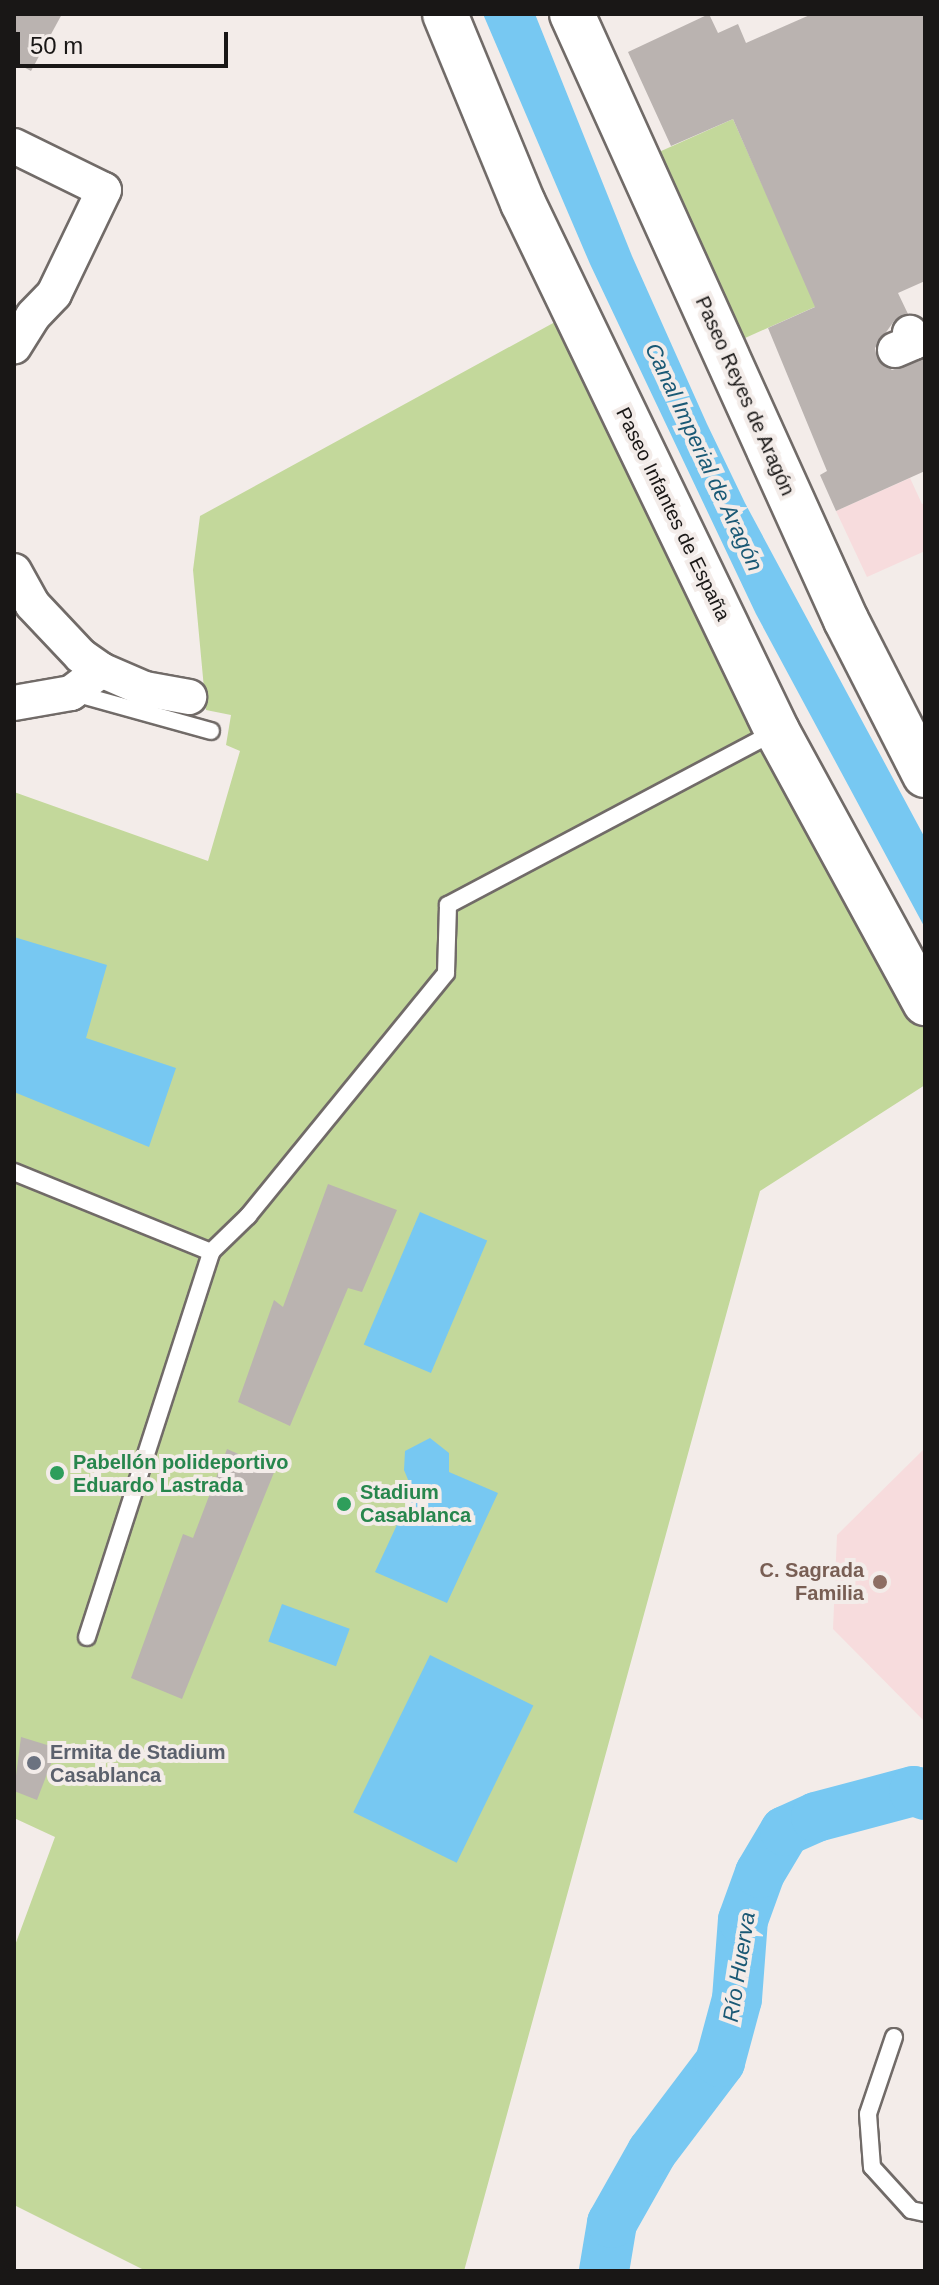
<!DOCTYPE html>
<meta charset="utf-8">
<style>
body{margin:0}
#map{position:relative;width:939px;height:2285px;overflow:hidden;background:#f3ece9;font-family:Arial,sans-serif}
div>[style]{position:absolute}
.education>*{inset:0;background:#f7dcdd}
.green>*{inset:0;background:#c3d89b;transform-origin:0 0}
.water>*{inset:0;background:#77c8f2;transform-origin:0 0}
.river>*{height:50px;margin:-25px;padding:0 25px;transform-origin:25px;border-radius:25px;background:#77c8f2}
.building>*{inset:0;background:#bab3b0}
.roads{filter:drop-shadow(2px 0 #716b68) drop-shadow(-2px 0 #716b68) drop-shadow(0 2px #716b68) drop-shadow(0 -2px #716b68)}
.lane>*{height:16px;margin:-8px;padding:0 8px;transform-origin:8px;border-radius:8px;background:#fff}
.street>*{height:34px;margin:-17px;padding:0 17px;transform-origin:17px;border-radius:17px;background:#fff}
.secondary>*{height:44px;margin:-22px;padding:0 22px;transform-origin:22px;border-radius:22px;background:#fff}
.dots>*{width:22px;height:22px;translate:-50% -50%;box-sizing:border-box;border:4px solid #f3ece9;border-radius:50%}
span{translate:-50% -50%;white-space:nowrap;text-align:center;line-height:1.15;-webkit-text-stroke:8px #f3ece9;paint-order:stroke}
.street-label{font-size:20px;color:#191716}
.leisure-label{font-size:20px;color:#27864d;font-weight:700}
.left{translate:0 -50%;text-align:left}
.education-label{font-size:20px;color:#785e54;font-weight:700}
.right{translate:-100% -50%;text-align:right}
.worship-label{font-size:20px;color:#5b616d;font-weight:700}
.water-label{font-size:22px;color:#1a5975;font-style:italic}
.frame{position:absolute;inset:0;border:16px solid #191716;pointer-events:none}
.scale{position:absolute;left:16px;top:32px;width:212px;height:36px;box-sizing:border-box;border:4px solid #191716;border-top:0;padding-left:10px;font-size:24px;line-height:28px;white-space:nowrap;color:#191716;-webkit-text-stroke:6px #f3ece9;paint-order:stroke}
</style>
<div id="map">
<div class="education">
<div style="clip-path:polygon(910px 478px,922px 504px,925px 503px,925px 551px,867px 577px,836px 511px)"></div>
<div style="clip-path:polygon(925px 1448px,925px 1722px,833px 1629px,837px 1535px)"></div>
</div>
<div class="green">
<div style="left:733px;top:119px;width:205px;height:89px;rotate:66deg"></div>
<div style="clip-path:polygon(566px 316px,925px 1016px,925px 1085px,760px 1191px,464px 2271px,146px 2271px,14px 2205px,14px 1948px,55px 1837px,14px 1818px,14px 792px,208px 861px,240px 751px,226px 745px,231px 715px,206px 710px,193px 570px,200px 516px)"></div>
</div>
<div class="water">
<div style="clip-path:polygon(483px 14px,535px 14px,632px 256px,707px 424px,745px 503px,925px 838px,925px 928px,756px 614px,590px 264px)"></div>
<div style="clip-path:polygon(14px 937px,107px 965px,86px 1038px,176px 1068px,149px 1147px,14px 1092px)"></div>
<div style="left:420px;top:1212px;width:73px;height:144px;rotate:23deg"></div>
<div style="clip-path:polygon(430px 1438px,449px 1453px,449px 1472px,498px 1493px,447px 1603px,375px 1572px,415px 1486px,409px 1482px,404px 1470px,405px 1451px)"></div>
<div style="left:282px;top:1604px;width:72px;height:40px;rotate:20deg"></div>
<div style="left:430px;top:1655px;width:115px;height:175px;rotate:26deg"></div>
</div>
<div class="river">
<div style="left:604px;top:2271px;width:49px;rotate:-80.5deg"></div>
<div style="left:612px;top:2223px;width:81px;rotate:-60.6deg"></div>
<div style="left:652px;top:2152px;width:113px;rotate:-52.9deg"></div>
<div style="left:720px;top:2062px;width:65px;rotate:-74.9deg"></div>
<div style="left:737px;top:1999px;width:79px;rotate:-85.7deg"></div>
<div style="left:743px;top:1920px;width:50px;rotate:-70.1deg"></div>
<div style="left:760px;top:1873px;width:49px;rotate:-59.2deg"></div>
<div style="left:785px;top:1831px;width:34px;rotate:-24deg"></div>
<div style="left:816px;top:1817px;width:101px;rotate:-14.9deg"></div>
<div style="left:914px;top:1791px;width:12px;rotate:20deg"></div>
</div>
<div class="building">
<div style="clip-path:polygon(14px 14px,62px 14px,31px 71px,14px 62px)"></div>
<div style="clip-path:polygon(709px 14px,718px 33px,738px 24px,746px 43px,812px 14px,925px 14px,925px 281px,898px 293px,908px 314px,894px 321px,875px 348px,877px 358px,892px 370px,925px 358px,925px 471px,836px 511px,820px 475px,827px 471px,768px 328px,815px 307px,733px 119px,671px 146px,628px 52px)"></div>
<div style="clip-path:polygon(328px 1184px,397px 1210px,362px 1292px,348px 1288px,290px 1426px,238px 1402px,274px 1300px,283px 1307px)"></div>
<div style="clip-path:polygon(227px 1449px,275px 1470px,182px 1699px,131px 1678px,183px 1534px,193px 1538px)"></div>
<div style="clip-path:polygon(21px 1737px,57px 1748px,37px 1800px,14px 1791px)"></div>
</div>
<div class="roads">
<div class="lane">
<div style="left:74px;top:693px;width:142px;rotate:15.5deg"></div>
<div style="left:14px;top:1172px;width:213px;rotate:22.1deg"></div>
<div style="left:87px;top:1637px;width:404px;rotate:-72.1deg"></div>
<div style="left:211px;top:1252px;width:52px;rotate:-44.2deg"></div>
<div style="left:248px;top:1216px;width:313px;rotate:-50.8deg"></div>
<div style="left:446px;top:973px;width:68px;rotate:-88.3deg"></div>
<div style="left:448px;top:905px;width:372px;rotate:-27.9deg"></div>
<div style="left:894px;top:2037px;width:81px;rotate:108.7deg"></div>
<div style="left:868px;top:2114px;width:53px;rotate:85.7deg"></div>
<div style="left:872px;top:2167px;width:58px;rotate:47.8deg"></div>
<div style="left:911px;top:2210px;width:14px;rotate:12deg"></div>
</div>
<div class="street">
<div style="left:14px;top:146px;width:100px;rotate:26.1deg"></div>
<div style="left:104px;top:190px;width:115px;rotate:115.7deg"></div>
<div style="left:54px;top:294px;width:30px;rotate:134deg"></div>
<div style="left:33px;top:316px;width:36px;rotate:122deg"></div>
<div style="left:895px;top:350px;width:21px;rotate:-23deg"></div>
<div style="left:914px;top:342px;width:10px;rotate:-114deg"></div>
<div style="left:14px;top:571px;width:38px;rotate:61deg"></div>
<div style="left:32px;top:604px;width:71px;rotate:46.7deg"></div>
<div style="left:81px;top:656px;width:24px;rotate:35deg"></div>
<div style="left:101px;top:670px;width:48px;rotate:23.4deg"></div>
<div style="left:145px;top:689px;width:45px;rotate:10.3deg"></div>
<div style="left:14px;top:703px;width:58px;rotate:-10deg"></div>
<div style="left:71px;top:693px;width:38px;rotate:-37deg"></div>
</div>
<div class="secondary">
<div style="left:445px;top:14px;width:204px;rotate:67.6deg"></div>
<div style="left:523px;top:203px;width:586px;rotate:64.31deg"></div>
<div style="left:777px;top:731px;width:310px;rotate:61.4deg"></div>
<div style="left:572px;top:14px;width:665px;rotate:65.67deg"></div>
<div style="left:846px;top:620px;width:174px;rotate:63deg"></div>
</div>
</div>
<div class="dots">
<div style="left:57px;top:1473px;background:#2e9e5b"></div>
<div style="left:344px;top:1504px;background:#2e9e5b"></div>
<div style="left:880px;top:1582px;background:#8d6e63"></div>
<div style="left:34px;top:1763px;background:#6b7280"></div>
</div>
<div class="street-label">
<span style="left:745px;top:396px;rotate:66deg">Paseo Reyes de Aragón</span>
<span style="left:673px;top:514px;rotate:64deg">Paseo Infantes de España</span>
</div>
<div class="leisure-label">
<span class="left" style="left:73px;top:1474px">Pabellón polideportivo<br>Eduardo Lastrada</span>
<span class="left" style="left:360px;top:1504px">Stadium<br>Casablanca</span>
</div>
<div class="education-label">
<span class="right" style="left:864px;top:1582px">C. Sagrada<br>Familia</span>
</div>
<div class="worship-label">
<span class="left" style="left:50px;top:1764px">Ermita de Stadium<br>Casablanca</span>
</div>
<div class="water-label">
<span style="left:704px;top:457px;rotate:65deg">Canal Imperial de Aragón</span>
<span style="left:739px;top:1967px;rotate:-81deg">Río Huerva</span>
</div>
<div class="frame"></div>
<div class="scale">50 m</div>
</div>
